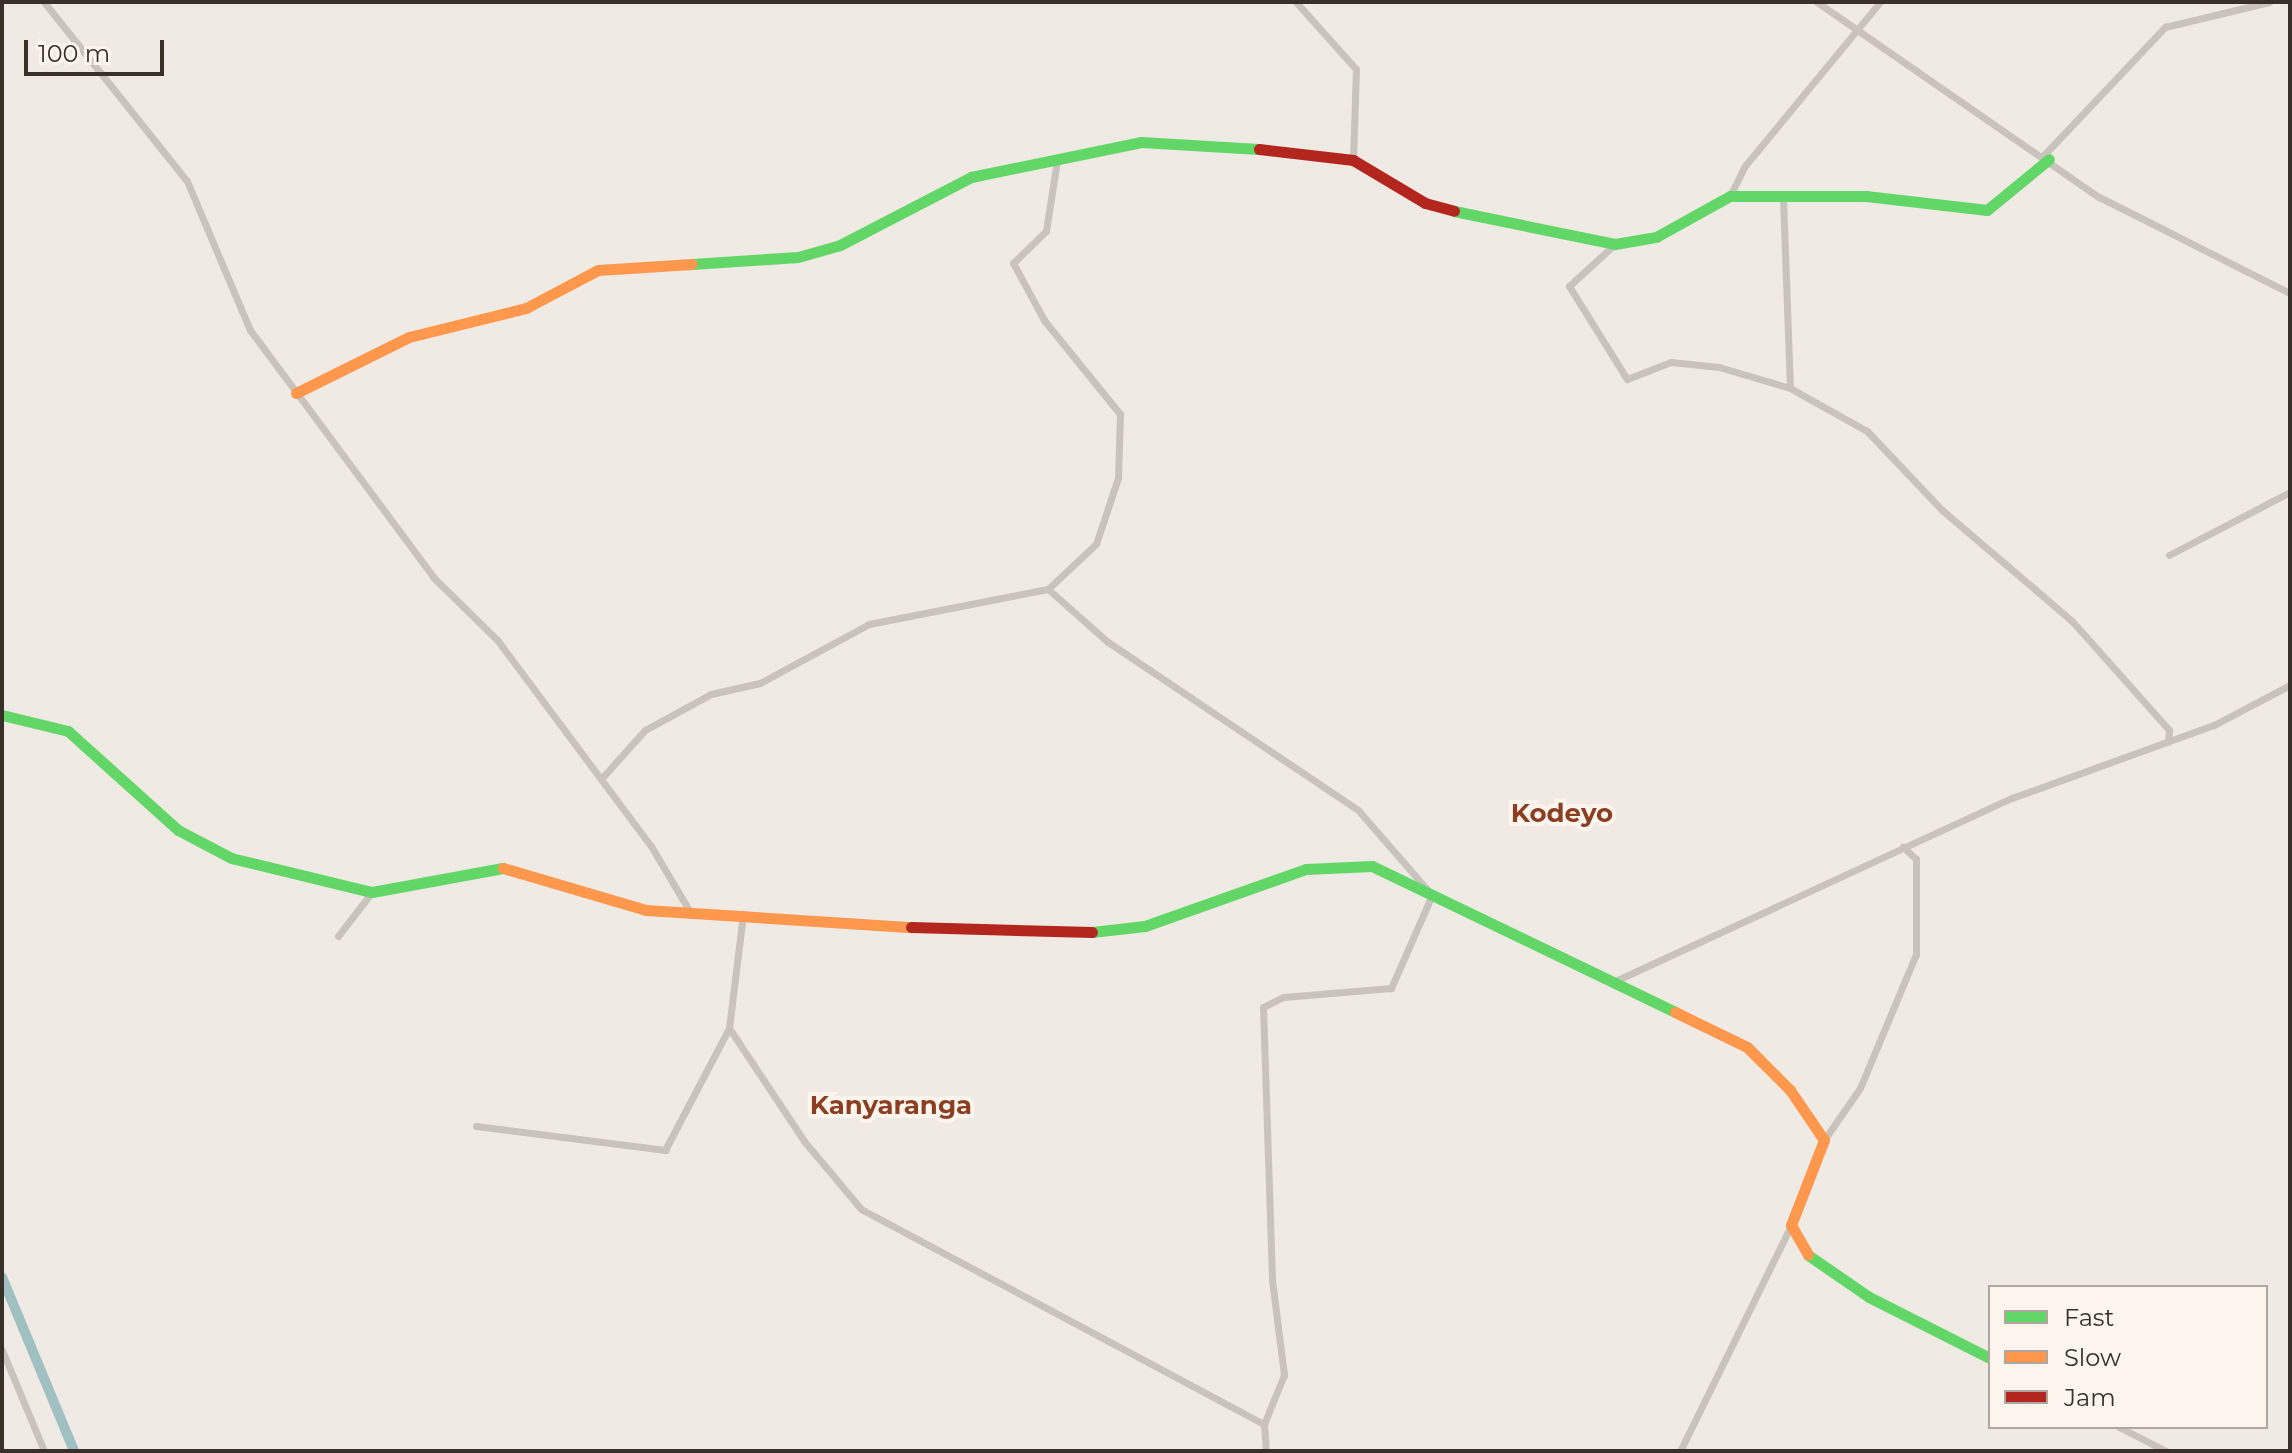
<!DOCTYPE html>
<style>
body{margin:0}
#map{position:relative;width:2292px;height:1453px;overflow:hidden;background:#f0eae4;font-family:Montserrat,sans-serif}
div>[style]{position:absolute}
.canal>*{height:10px;margin:-5px;padding:0 5px;transform-origin:5px;border-radius:5px;background:#a0c0c1}
.street>*{height:7px;margin:-3.5px;padding:0 3.5px;transform-origin:3.5px;border-radius:3.5px;background:#c9c3bd}
.fast>*{height:11px;margin:-5.5px;padding:0 5.5px;transform-origin:5.5px;border-radius:5.5px;background:#63d668}
.slow>*{height:11px;margin:-5.5px;padding:0 5.5px;transform-origin:5.5px;border-radius:5.5px;background:#ff974d}
.jam>*{height:11px;margin:-5.5px;padding:0 5.5px;transform-origin:5.5px;border-radius:5.5px;background:#b3261e}
span{translate:-50% -50%;white-space:nowrap;text-align:center;line-height:1.15;-webkit-text-stroke:8px #fbf5ed;paint-order:stroke}
.quarter-label{font-size:26px;color:#8b3f22;font-weight:700}
.frame{position:absolute;inset:0;border:4px solid #3a302a;pointer-events:none}
.legend{position:absolute;left:1988px;top:1285px;width:280px;height:144px;box-sizing:border-box;background:#fbf5ed;border:2px solid #aea69f;margin:0;padding:10px 14px;list-style:none;font-size:24px;color:#3a302a}
.legend li{display:flex;align-items:center;gap:16px;height:40px}
.legend b{width:40px;border:2px solid #aea69f}
.scale{position:absolute;left:24px;top:40px;width:140px;height:36px;box-sizing:border-box;border:4px solid #3a302a;border-top:0;padding-left:10px;font-size:24px;line-height:28px;white-space:nowrap;color:#3a302a;-webkit-text-stroke:6px #fbf5ed;paint-order:stroke}
</style>
<div id="map">
<div class="canal">
<div style="left:2px;top:1277px;width:188px;rotate:67.5deg"></div>
</div>
<div class="street">
<div style="left:44px;top:2px;width:229px;rotate:51.4deg"></div>
<div style="left:187px;top:181px;width:162px;rotate:67.1deg"></div>
<div style="left:250px;top:330px;width:309px;rotate:53.4deg"></div>
<div style="left:434px;top:578px;width:90px;rotate:44.5deg"></div>
<div style="left:498px;top:641px;width:256px;rotate:53.3deg"></div>
<div style="left:651px;top:846px;width:77px;rotate:59.4deg"></div>
<div style="left:1296px;top:2px;width:90px;rotate:48.2deg"></div>
<div style="left:1356px;top:69px;width:91px;rotate:91.9deg"></div>
<div style="left:1817px;top:2px;width:343px;rotate:34.7deg"></div>
<div style="left:2099px;top:197px;width:214px;rotate:26.7deg"></div>
<div style="left:2043px;top:156px;width:178px;rotate:-46.6deg"></div>
<div style="left:2165px;top:27px;width:107px;rotate:-13.5deg"></div>
<div style="left:1730px;top:196px;width:32px;rotate:-64deg"></div>
<div style="left:1744px;top:167px;width:214px;rotate:-50.5deg"></div>
<div style="left:1783px;top:198px;width:190px;rotate:87.9deg"></div>
<div style="left:1615px;top:244px;width:62px;rotate:137.6deg"></div>
<div style="left:1569px;top:286px;width:110px;rotate:58.1deg"></div>
<div style="left:1627px;top:379px;width:47px;rotate:-21.1deg"></div>
<div style="left:1671px;top:362px;width:48px;rotate:5.9deg"></div>
<div style="left:1719px;top:367px;width:74px;rotate:16.5deg"></div>
<div style="left:1790px;top:388px;width:88px;rotate:29.2deg"></div>
<div style="left:1867px;top:431px;width:109px;rotate:46.5deg"></div>
<div style="left:1942px;top:510px;width:171px;rotate:40.5deg"></div>
<div style="left:2072px;top:621px;width:146px;rotate:48.3deg"></div>
<div style="left:2169px;top:730px;width:12px;rotate:95deg"></div>
<div style="left:2169px;top:555px;width:136px;rotate:-27.5deg"></div>
<div style="left:1048px;top:589px;width:80px;rotate:41.5deg"></div>
<div style="left:1108px;top:642px;width:301px;rotate:33.9deg"></div>
<div style="left:1358px;top:810px;width:113px;rotate:49deg"></div>
<div style="left:1432px;top:895px;width:102px;rotate:113.8deg"></div>
<div style="left:1391px;top:988px;width:108px;rotate:175.2deg"></div>
<div style="left:1283px;top:997px;width:22px;rotate:153deg"></div>
<div style="left:1263px;top:1007px;width:273px;rotate:88.1deg"></div>
<div style="left:1272px;top:1280px;width:96px;rotate:82.8deg"></div>
<div style="left:1284px;top:1375px;width:53px;rotate:112.2deg"></div>
<div style="left:1264px;top:1424px;width:27px;rotate:86deg"></div>
<div style="left:601px;top:779px;width:66px;rotate:-48.1deg"></div>
<div style="left:645px;top:730px;width:75px;rotate:-28.6deg"></div>
<div style="left:711px;top:694px;width:50px;rotate:-12.7deg"></div>
<div style="left:760px;top:683px;width:124px;rotate:-28.4deg"></div>
<div style="left:869px;top:624px;width:182px;rotate:-11.1deg"></div>
<div style="left:1048px;top:589px;width:66px;rotate:-43.2deg"></div>
<div style="left:1096px;top:544px;width:70px;rotate:-71.6deg"></div>
<div style="left:1118px;top:478px;width:64px;rotate:-88.2deg"></div>
<div style="left:1120px;top:414px;width:121px;rotate:-129deg"></div>
<div style="left:1044px;top:320px;width:65px;rotate:-118.5deg"></div>
<div style="left:1013px;top:263px;width:46px;rotate:-44.1deg"></div>
<div style="left:1046px;top:231px;width:72px;rotate:-81.2deg"></div>
<div style="left:338px;top:936px;width:56px;rotate:-52.3deg"></div>
<div style="left:1613px;top:982px;width:439px;rotate:-24.8deg"></div>
<div style="left:2012px;top:798px;width:215px;rotate:-19.9deg"></div>
<div style="left:2214px;top:725px;width:86px;rotate:-27.8deg"></div>
<div style="left:729px;top:1028px;width:136px;rotate:56.4deg"></div>
<div style="left:804px;top:1141px;width:89px;rotate:50deg"></div>
<div style="left:861px;top:1209px;width:457px;rotate:28.1deg"></div>
<div style="left:476px;top:1126px;width:191px;rotate:7.2deg"></div>
<div style="left:665px;top:1150px;width:138px;rotate:-62.3deg"></div>
<div style="left:729px;top:1028px;width:115px;rotate:-83deg"></div>
<div style="left:1824px;top:1140px;width:63px;rotate:-55.3deg"></div>
<div style="left:1860px;top:1088px;width:145px;rotate:-67.3deg"></div>
<div style="left:1916px;top:954px;width:95px;rotate:-90deg"></div>
<div style="left:1916px;top:859px;width:18px;rotate:-137deg"></div>
<div style="left:2px;top:1350px;width:109px;rotate:67.4deg"></div>
<div style="left:2119px;top:1427px;width:53px;rotate:27.1deg"></div>
<div style="left:1680px;top:1451px;width:252px;rotate:-63.8deg"></div>
</div>
<div class="fast">
<div style="left:1454px;top:211px;width:164px;rotate:11.6deg"></div>
<div style="left:1615px;top:244px;width:42px;rotate:-9.7deg"></div>
<div style="left:1656px;top:237px;width:85px;rotate:-29deg"></div>
<div style="left:1730px;top:196px;width:136px"></div>
<div style="left:1866px;top:196px;width:122px;rotate:6.6deg"></div>
<div style="left:1987px;top:210px;width:80px;rotate:-39.4deg"></div>
<div style="left:692px;top:264px;width:106px;rotate:-3.8deg"></div>
<div style="left:798px;top:257px;width:44px;rotate:-15.9deg"></div>
<div style="left:840px;top:245px;width:148px;rotate:-27.4deg"></div>
<div style="left:971px;top:177px;width:174px;rotate:-11.6deg"></div>
<div style="left:1141px;top:142px;width:118px;rotate:3.4deg"></div>
<div style="left:2px;top:715px;width:68px;rotate:13.6deg"></div>
<div style="left:68px;top:731px;width:148px;rotate:42deg"></div>
<div style="left:178px;top:830px;width:60px;rotate:27.8deg"></div>
<div style="left:231px;top:858px;width:145px;rotate:13.6deg"></div>
<div style="left:372px;top:892px;width:133px;rotate:-10.4deg"></div>
<div style="left:1092px;top:932px;width:53px;rotate:-6.5deg"></div>
<div style="left:1145px;top:926px;width:171px;rotate:-19.5deg"></div>
<div style="left:1306px;top:869px;width:66px;rotate:-2.6deg"></div>
<div style="left:1372px;top:866px;width:336px;rotate:25.7deg"></div>
<div style="left:1808px;top:1255px;width:74px;rotate:34.5deg"></div>
<div style="left:1869px;top:1297px;width:136px;rotate:26.8deg"></div>
</div>
<div class="slow">
<div style="left:296px;top:393px;width:126px;rotate:-26.4deg"></div>
<div style="left:409px;top:337px;width:121px;rotate:-13.9deg"></div>
<div style="left:526px;top:308px;width:81px;rotate:-27.8deg"></div>
<div style="left:598px;top:270px;width:94px;rotate:-3.7deg"></div>
<div style="left:503px;top:868px;width:149px;rotate:16.4deg"></div>
<div style="left:646px;top:910px;width:266px;rotate:3.7deg"></div>
<div style="left:1675px;top:1012px;width:80px;rotate:25.9deg"></div>
<div style="left:1747px;top:1047px;width:61px;rotate:45deg"></div>
<div style="left:1790px;top:1090px;width:60px;rotate:55.8deg"></div>
<div style="left:1824px;top:1140px;width:91px;rotate:111.2deg"></div>
<div style="left:1791px;top:1225px;width:34px;rotate:60deg"></div>
</div>
<div class="jam">
<div style="left:1259px;top:149px;width:95px;rotate:6.7deg"></div>
<div style="left:1353px;top:160px;width:84px;rotate:30.8deg"></div>
<div style="left:1425px;top:203px;width:30px;rotate:15deg"></div>
<div style="left:911px;top:927px;width:181px;rotate:1.6deg"></div>
</div>
<div class="quarter-label">
<span style="left:1562px;top:814px">Kodeyo</span>
<span style="left:891px;top:1106px">Kanyaranga</span>
</div>
<div class="frame"></div>
<ul class="legend">
<li><b style="height:10px;background:#63d668"></b>Fast</li>
<li><b style="height:10px;background:#ff974d"></b>Slow</li>
<li><b style="height:10px;background:#b3261e"></b>Jam</li>
</ul>
<div class="scale">100 m</div>
</div>
